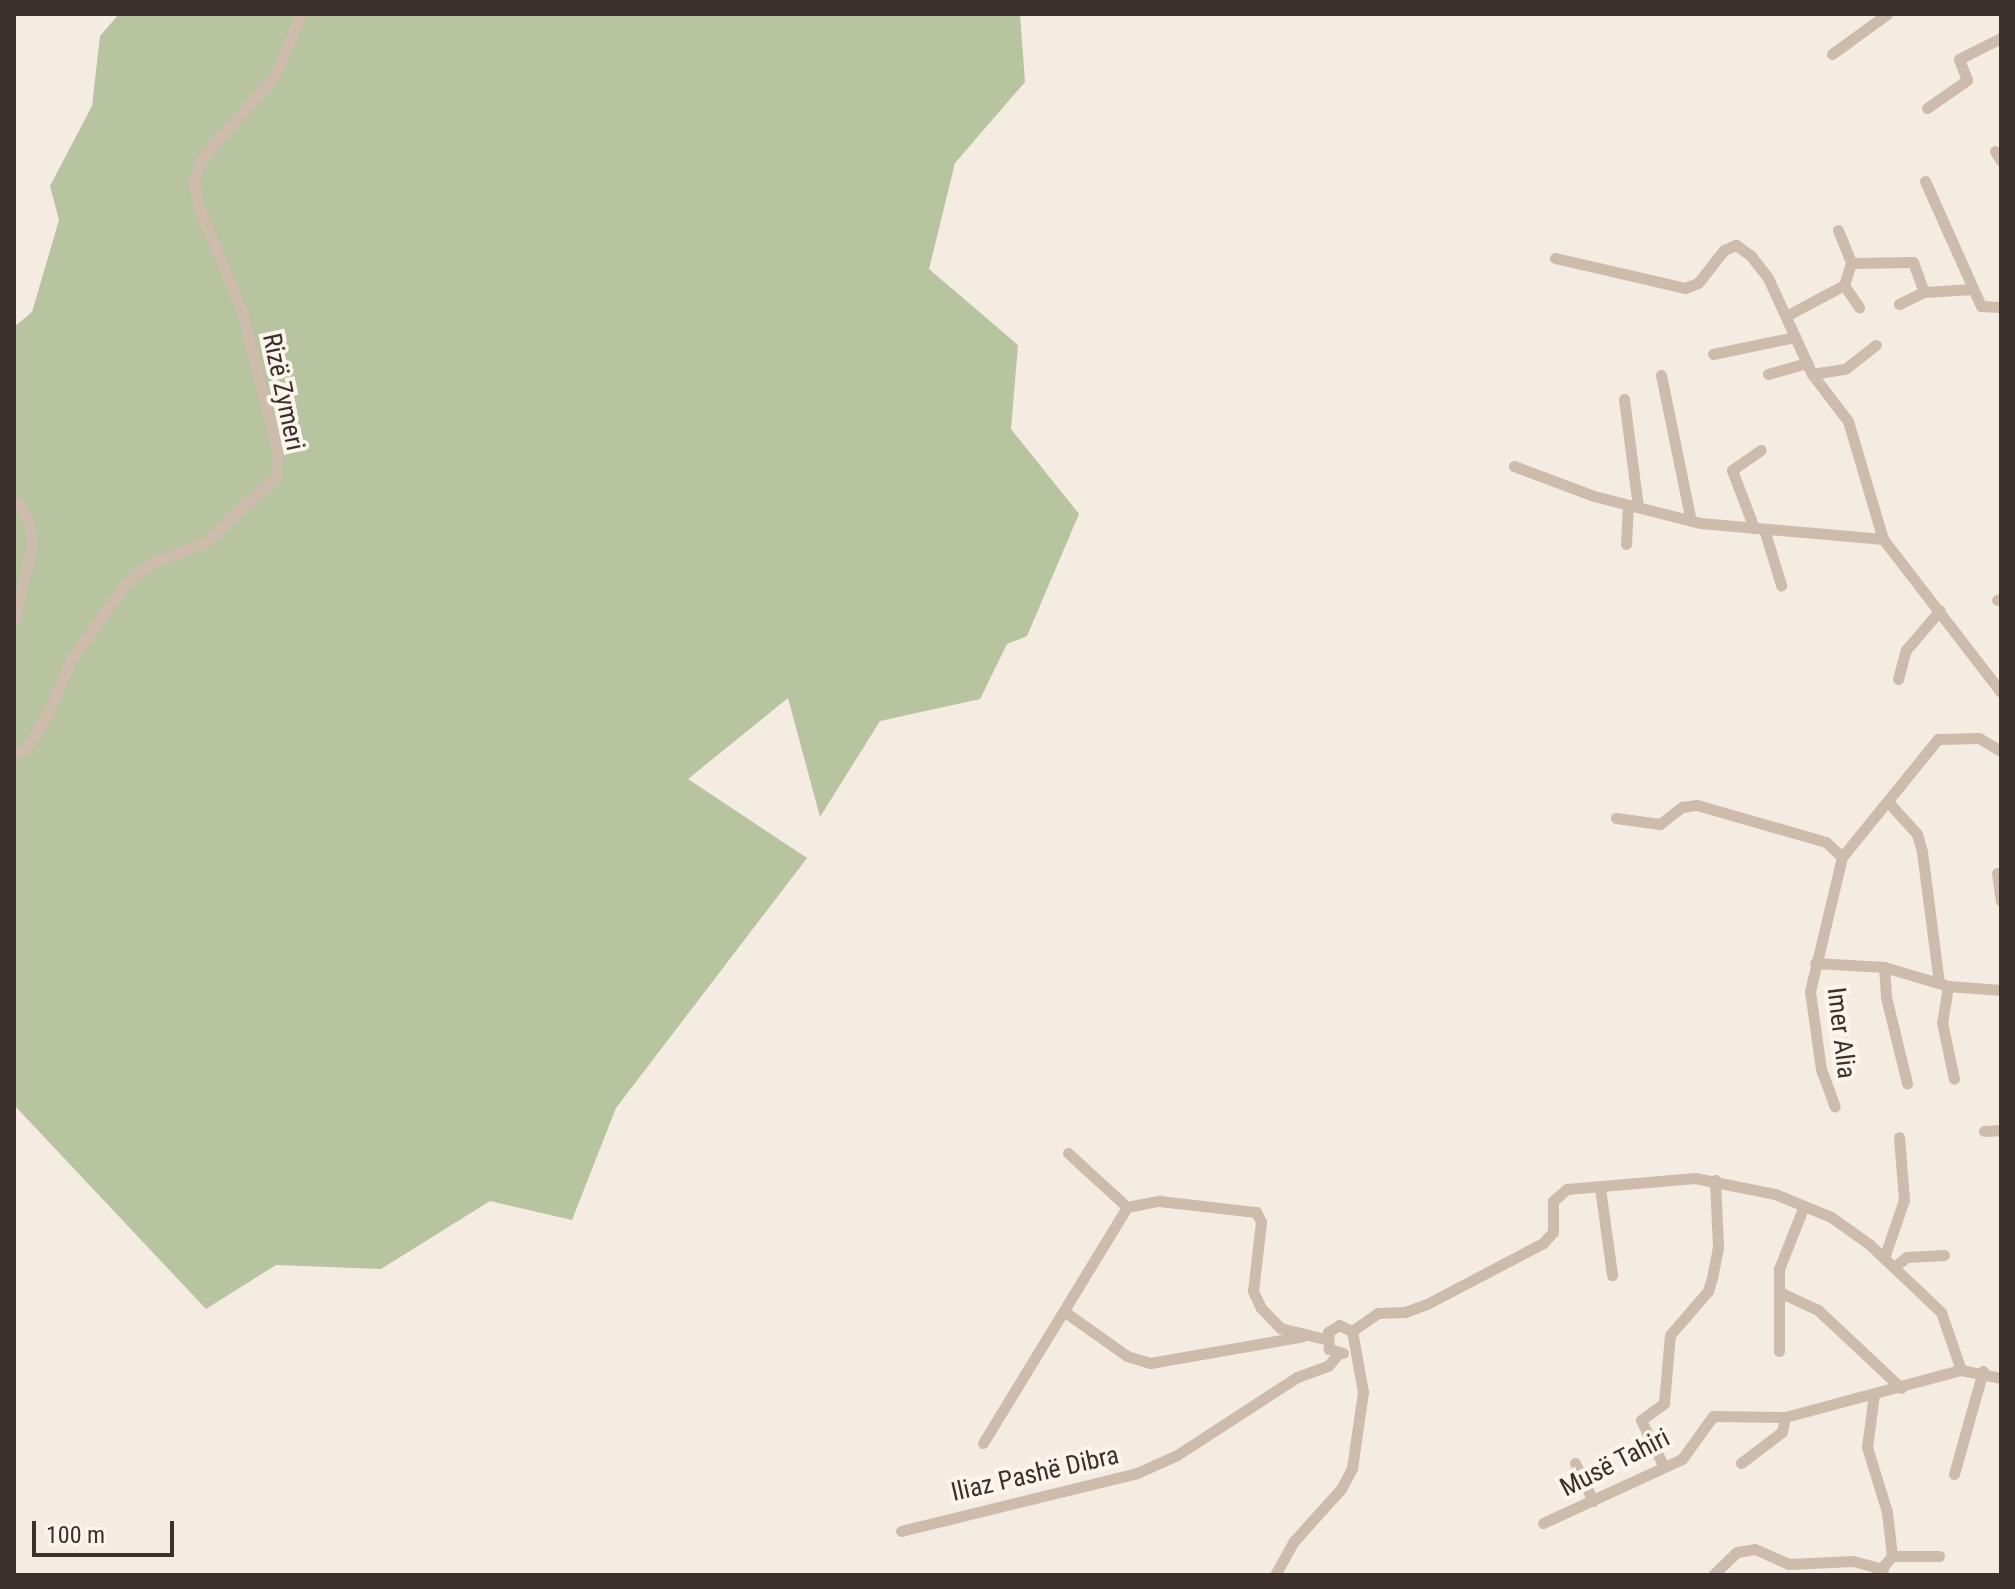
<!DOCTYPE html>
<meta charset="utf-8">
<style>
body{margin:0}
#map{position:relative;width:2015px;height:1589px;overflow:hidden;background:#f4ebe1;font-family:"Roboto Condensed",sans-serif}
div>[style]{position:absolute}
.green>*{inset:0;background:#b8c4a0}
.street>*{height:11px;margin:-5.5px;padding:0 5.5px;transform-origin:5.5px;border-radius:5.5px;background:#cdbbac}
span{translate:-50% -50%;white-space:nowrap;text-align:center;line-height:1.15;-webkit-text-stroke:8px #fbf5ee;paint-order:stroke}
.street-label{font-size:26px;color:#3b302b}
.frame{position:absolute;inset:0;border:16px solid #3b302b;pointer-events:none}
.scale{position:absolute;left:32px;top:1521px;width:142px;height:36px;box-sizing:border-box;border:4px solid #3b302b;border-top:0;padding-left:10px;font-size:24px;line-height:28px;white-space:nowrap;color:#3b302b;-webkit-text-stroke:6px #fbf5ee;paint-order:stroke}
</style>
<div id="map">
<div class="green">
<div style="clip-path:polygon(119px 14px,1020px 14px,1025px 82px,955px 163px,929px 269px,1018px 345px,1011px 429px,1079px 514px,1027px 636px,1007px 644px,980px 699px,880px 721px,820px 817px,788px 698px,688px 779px,807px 858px,616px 1108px,572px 1220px,490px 1201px,381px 1269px,276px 1265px,206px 1309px,14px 1105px,14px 327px,32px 312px,59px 220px,50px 186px,92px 106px,100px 36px)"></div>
</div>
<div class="street">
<div style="left:1832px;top:54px;width:68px;rotate:-36deg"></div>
<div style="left:1927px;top:108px;width:49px;rotate:-35deg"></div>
<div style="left:1967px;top:80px;width:22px;rotate:-111deg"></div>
<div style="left:1959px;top:59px;width:47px;rotate:-26.6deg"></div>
<div style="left:1995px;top:151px;width:12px;rotate:59deg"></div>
<div style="left:1925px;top:181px;width:137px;rotate:65.9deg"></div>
<div style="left:1981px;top:306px;width:20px;rotate:3deg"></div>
<div style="left:1838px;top:230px;width:35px;rotate:68deg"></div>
<div style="left:1555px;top:258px;width:133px;rotate:13deg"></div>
<div style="left:1685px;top:288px;width:14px;rotate:-21deg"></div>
<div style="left:1698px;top:283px;width:42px;rotate:-51.8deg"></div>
<div style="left:1724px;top:250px;width:13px;rotate:-23deg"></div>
<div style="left:1736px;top:245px;width:19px;rotate:36deg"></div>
<div style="left:1751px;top:256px;width:28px;rotate:52deg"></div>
<div style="left:1768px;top:278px;width:106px;rotate:65.4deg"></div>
<div style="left:1812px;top:374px;width:59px;rotate:52.5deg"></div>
<div style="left:1848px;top:421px;width:123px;rotate:73.5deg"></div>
<div style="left:1883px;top:539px;width:193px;rotate:52.4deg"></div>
<div style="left:1844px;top:285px;width:23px;rotate:-72deg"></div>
<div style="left:1851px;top:263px;width:62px;rotate:-0.9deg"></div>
<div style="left:1913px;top:262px;width:32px;rotate:70deg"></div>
<div style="left:1844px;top:285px;width:27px;rotate:56deg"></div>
<div style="left:1899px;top:304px;width:28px;rotate:-26deg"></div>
<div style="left:1924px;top:292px;width:49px;rotate:-3.5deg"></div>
<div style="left:1786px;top:316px;width:66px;rotate:-28.1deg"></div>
<div style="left:1713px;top:354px;width:84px;rotate:-11.7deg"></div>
<div style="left:1768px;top:374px;width:41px;rotate:-15.8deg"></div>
<div style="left:1812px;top:374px;width:33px;rotate:-9deg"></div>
<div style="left:1845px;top:369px;width:39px;rotate:-38deg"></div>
<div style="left:1661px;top:375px;width:149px;rotate:78.4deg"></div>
<div style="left:1624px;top:399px;width:109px;rotate:82.6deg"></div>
<div style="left:1514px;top:466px;width:85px;rotate:20.6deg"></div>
<div style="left:1594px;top:496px;width:109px;rotate:14.3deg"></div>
<div style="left:1700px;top:523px;width:184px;rotate:5deg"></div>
<div style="left:14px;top:498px;width:27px;rotate:57deg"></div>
<div style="left:29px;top:521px;width:24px;rotate:83deg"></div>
<div style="left:32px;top:545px;width:77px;rotate:103.5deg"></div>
<div style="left:1754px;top:528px;width:62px;rotate:-110.8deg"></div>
<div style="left:1732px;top:470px;width:35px;rotate:-35deg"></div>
<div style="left:1764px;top:529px;width:59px;rotate:73.1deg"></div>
<div style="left:1626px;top:544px;width:39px;rotate:-87deg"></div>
<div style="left:1997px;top:600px;width:4px;rotate:-14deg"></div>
<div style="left:1898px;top:679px;width:30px;rotate:-75deg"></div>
<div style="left:1906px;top:650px;width:52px;rotate:-49.6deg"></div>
<div style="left:14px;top:754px;width:13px;rotate:-27deg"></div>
<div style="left:26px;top:748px;width:41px;rotate:-57.8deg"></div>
<div style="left:48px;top:713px;width:56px;rotate:-67.1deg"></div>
<div style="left:70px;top:661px;width:101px;rotate:-54.3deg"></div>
<div style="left:129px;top:579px;width:32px;rotate:-34deg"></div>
<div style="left:156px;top:561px;width:53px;rotate:-20.8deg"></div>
<div style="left:206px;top:542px;width:96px;rotate:-43.3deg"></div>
<div style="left:276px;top:476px;width:26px;rotate:-88deg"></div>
<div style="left:277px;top:450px;width:142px;rotate:-104.2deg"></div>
<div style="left:242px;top:312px;width:116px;rotate:-112.4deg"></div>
<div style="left:198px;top:205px;width:26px;rotate:-101deg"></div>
<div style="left:193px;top:179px;width:24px;rotate:-66deg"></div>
<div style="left:203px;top:157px;width:109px;rotate:-48.7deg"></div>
<div style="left:275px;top:75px;width:66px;rotate:-66.9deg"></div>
<div style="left:1890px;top:804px;width:40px;rotate:48deg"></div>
<div style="left:1917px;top:834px;width:19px;rotate:74deg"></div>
<div style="left:1922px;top:852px;width:132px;rotate:82.6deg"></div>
<div style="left:1616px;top:818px;width:44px;rotate:7.8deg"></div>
<div style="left:1660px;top:824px;width:28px;rotate:-38deg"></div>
<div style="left:1682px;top:807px;width:15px;rotate:-8deg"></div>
<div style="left:1697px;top:805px;width:134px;rotate:16deg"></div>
<div style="left:1826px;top:842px;width:22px;rotate:43deg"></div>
<div style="left:1842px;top:857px;width:138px;rotate:103.4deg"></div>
<div style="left:1810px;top:991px;width:79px;rotate:82deg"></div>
<div style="left:1821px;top:1069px;width:40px;rotate:69.8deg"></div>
<div style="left:1842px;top:857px;width:152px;rotate:-50.9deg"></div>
<div style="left:1938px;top:739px;width:41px;rotate:-1.4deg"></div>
<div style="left:1979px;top:738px;width:26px;rotate:31deg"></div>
<div style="left:1997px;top:873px;width:28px;rotate:82deg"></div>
<div style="left:1815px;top:963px;width:69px;rotate:3.3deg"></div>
<div style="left:1884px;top:967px;width:67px;rotate:16.5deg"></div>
<div style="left:1948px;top:986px;width:53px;rotate:4.3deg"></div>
<div style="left:1884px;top:967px;width:30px;rotate:86deg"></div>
<div style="left:1886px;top:997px;width:89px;rotate:76.3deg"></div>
<div style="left:1948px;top:986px;width:36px;rotate:99deg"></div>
<div style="left:1942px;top:1022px;width:58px;rotate:78.1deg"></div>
<div style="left:1984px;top:1131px;width:17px;rotate:-3deg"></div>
<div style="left:1600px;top:1188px;width:88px;rotate:82.1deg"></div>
<div style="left:1127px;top:1207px;width:33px;rotate:-11deg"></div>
<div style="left:1159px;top:1201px;width:98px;rotate:6.5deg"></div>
<div style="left:1256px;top:1212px;width:11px;rotate:63deg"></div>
<div style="left:1261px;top:1222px;width:69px;rotate:96.6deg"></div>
<div style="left:1253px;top:1291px;width:19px;rotate:65deg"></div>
<div style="left:1261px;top:1308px;width:28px;rotate:46deg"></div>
<div style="left:1280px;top:1328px;width:46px;rotate:13.7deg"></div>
<div style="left:1884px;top:1258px;width:61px;rotate:-71deg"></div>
<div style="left:1904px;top:1200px;width:63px;rotate:-94.5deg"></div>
<div style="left:1894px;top:1267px;width:16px;rotate:-38deg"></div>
<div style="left:1907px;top:1257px;width:37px;rotate:-3deg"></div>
<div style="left:1779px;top:1292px;width:43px;rotate:24.8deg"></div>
<div style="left:1818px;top:1310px;width:114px;rotate:43.2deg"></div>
<div style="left:1065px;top:1312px;width:76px;rotate:35.4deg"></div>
<div style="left:1127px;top:1356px;width:24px;rotate:17deg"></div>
<div style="left:1150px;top:1363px;width:156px;rotate:-9.9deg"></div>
<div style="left:1352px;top:1331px;width:32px;rotate:-35deg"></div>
<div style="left:1378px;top:1313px;width:27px;rotate:-2deg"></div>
<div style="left:1405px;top:1312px;width:23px;rotate:-20deg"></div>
<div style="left:1427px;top:1304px;width:131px;rotate:-27.7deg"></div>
<div style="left:1543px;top:1243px;width:15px;rotate:-48deg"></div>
<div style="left:1553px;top:1232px;width:31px;rotate:-90deg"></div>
<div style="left:1553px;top:1201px;width:18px;rotate:-41deg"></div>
<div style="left:1567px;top:1189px;width:128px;rotate:-4.9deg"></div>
<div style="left:1695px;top:1178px;width:82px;rotate:11.3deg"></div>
<div style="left:1775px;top:1194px;width:61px;rotate:22.3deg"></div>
<div style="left:1831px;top:1217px;width:47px;rotate:35.4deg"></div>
<div style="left:1869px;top:1244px;width:99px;rotate:43.4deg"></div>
<div style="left:1941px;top:1312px;width:61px;rotate:71deg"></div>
<div style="left:1779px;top:1351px;width:82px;rotate:-90deg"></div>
<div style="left:1779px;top:1269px;width:68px;rotate:-68.4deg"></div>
<div style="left:1343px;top:1353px;width:15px;rotate:-164deg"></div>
<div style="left:1329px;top:1349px;width:17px;rotate:-93deg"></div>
<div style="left:1328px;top:1332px;width:13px;rotate:-32deg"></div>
<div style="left:1339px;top:1325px;width:14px;rotate:25deg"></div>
<div style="left:1874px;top:1394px;width:53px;rotate:97.5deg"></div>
<div style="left:1867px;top:1447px;width:68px;rotate:72.9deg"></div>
<div style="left:1887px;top:1512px;width:44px;rotate:83.5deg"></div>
<div style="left:1892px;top:1556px;width:25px;rotate:130deg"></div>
<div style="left:983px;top:1443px;width:276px;rotate:-58.6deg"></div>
<div style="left:1127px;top:1207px;width:80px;rotate:-137.5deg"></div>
<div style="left:1575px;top:1463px;width:42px;rotate:64.7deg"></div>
<div style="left:1741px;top:1463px;width:51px;rotate:-37.1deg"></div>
<div style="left:1782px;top:1432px;width:15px;rotate:-79deg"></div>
<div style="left:1664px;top:1467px;width:52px;rotate:-116.1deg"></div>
<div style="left:1641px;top:1420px;width:29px;rotate:-36deg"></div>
<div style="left:1664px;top:1403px;width:68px;rotate:-85deg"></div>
<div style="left:1670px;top:1335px;width:58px;rotate:-49.2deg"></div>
<div style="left:1708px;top:1291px;width:14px;rotate:-73deg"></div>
<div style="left:1712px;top:1278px;width:32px;rotate:-79deg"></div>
<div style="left:1718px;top:1247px;width:67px;rotate:-92.6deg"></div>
<div style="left:1954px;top:1474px;width:107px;rotate:-74.3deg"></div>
<div style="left:1543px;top:1523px;width:153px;rotate:-24.7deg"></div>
<div style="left:1682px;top:1459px;width:53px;rotate:-54.2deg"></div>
<div style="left:1713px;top:1416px;width:72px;rotate:0.8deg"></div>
<div style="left:1785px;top:1417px;width:182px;rotate:-15deg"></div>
<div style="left:1961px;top:1370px;width:41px;rotate:11.3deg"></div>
<div style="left:901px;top:1531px;width:243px;rotate:-13.8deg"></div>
<div style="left:1137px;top:1473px;width:44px;rotate:-24.2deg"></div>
<div style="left:1177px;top:1455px;width:143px;rotate:-33deg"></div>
<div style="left:1297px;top:1377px;width:33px;rotate:-20deg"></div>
<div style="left:1328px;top:1366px;width:16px;rotate:-50deg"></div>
<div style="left:1892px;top:1556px;width:47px"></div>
<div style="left:1275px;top:1575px;width:39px;rotate:-61deg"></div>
<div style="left:1294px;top:1541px;width:70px;rotate:-47.9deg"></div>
<div style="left:1341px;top:1489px;width:24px;rotate:-62deg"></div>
<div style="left:1352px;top:1468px;width:77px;rotate:-81.8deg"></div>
<div style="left:1363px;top:1392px;width:62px;rotate:-100.2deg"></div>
<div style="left:1713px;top:1575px;width:33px;rotate:-44deg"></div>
<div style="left:1737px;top:1552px;width:18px;rotate:-9deg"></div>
<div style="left:1755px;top:1549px;width:36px;rotate:24deg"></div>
<div style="left:1788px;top:1564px;width:65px;rotate:-2.6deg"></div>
<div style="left:1853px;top:1561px;width:31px;rotate:15deg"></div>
</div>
<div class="street-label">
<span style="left:283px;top:392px;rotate:78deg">Rizë Zymeri</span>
<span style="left:1841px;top:1033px;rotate:83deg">Imer Alia</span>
<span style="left:1615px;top:1463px;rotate:-27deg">Musë Tahiri</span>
<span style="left:1035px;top:1474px;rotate:-13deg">Iliaz Pashë Dibra</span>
</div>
<div class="frame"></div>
<div class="scale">100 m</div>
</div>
